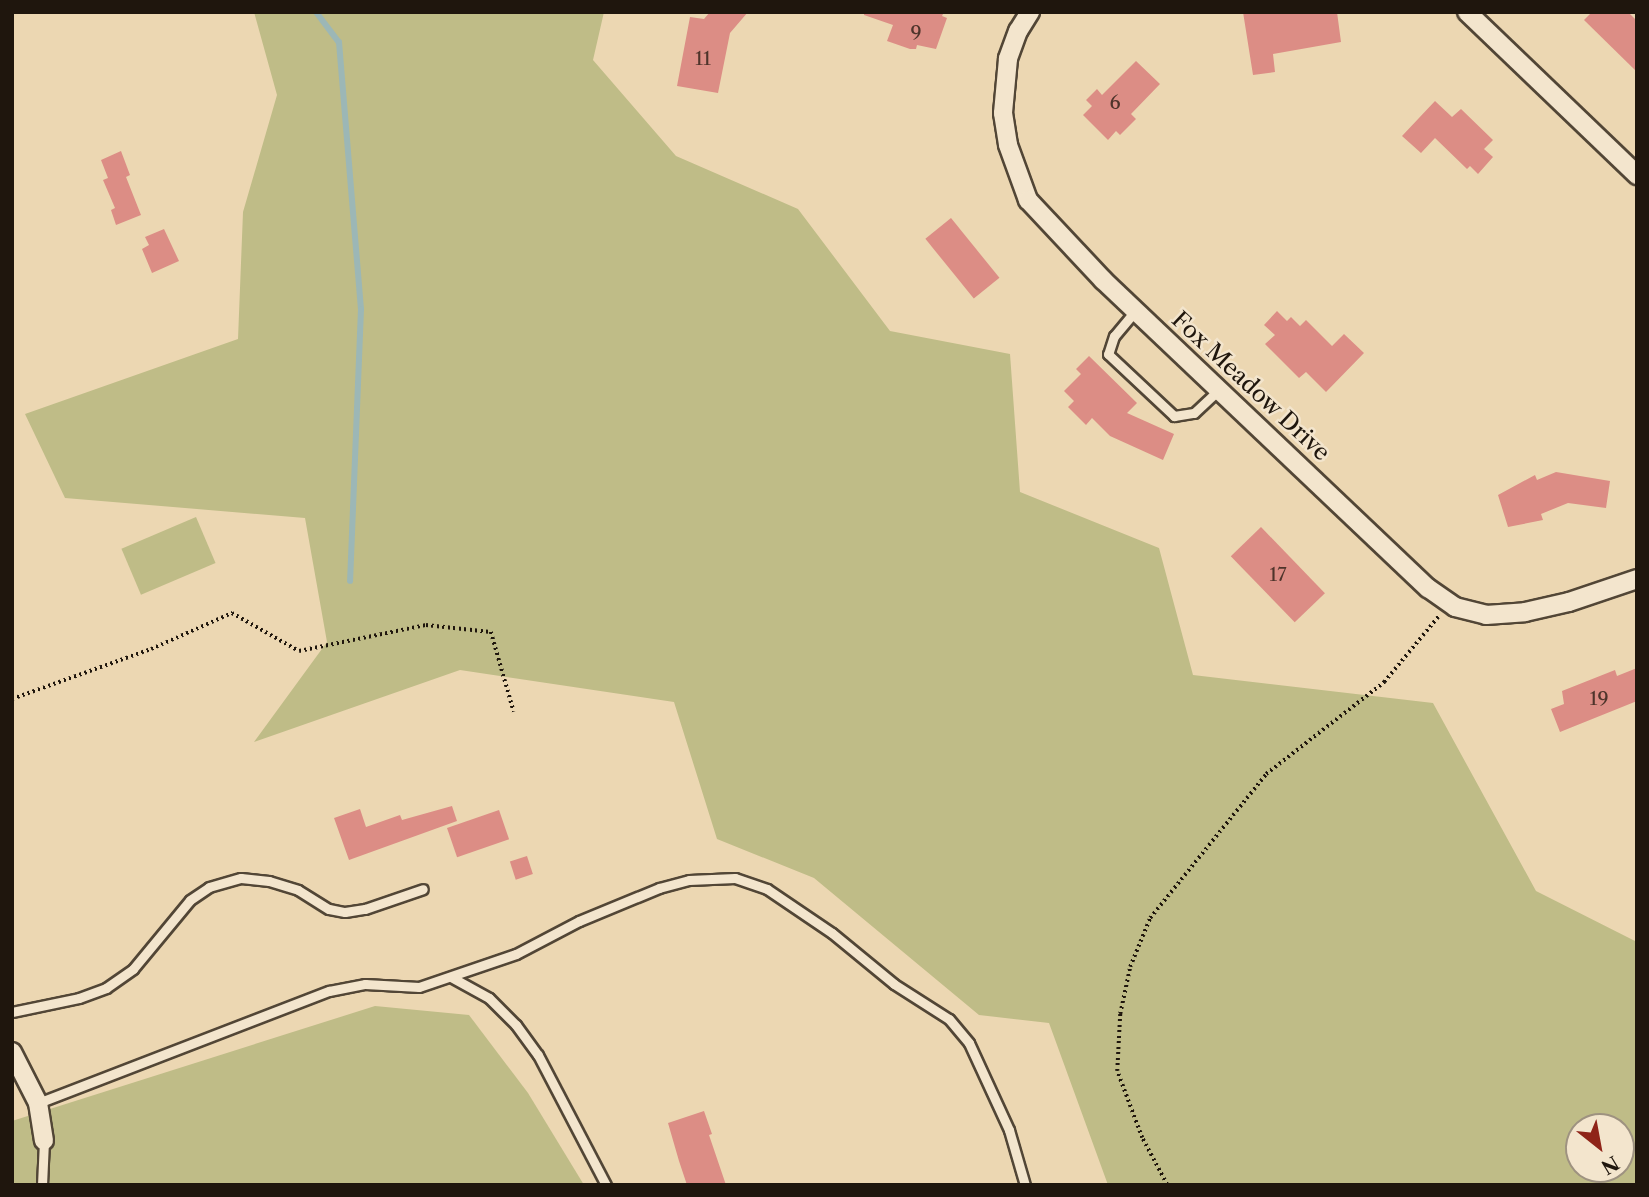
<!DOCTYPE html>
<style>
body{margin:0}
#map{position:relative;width:1649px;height:1197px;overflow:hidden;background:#ecd7b2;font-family:"Libre Caslon Text",serif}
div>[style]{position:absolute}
.green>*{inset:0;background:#bfbc87;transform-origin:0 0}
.stream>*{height:6px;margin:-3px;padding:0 3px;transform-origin:3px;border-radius:3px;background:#9cb7b6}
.building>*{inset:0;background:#dc8d85;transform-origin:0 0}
.path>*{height:3.5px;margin-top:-1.75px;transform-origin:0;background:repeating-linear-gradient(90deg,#1f160d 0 2px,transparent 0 5.5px)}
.roads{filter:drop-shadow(2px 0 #524636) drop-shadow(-2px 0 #524636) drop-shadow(0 2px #524636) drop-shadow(0 -2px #524636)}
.service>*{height:9px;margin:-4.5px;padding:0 4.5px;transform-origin:4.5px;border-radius:4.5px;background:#f3e5cd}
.minor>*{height:18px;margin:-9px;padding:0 9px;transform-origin:9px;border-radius:9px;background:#f3e5cd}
span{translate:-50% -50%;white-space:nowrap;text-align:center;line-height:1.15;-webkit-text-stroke:5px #f3e5cd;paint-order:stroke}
.number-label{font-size:19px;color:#4e342b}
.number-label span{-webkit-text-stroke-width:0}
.street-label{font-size:23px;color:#1f160d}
.frame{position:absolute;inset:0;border:14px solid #1f160d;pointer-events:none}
.north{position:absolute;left:1565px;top:1113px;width:70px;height:70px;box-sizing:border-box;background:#f3e5cd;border:2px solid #9e9280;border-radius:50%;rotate:149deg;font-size:19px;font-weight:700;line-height:28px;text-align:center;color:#1f160d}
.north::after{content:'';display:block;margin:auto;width:24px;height:32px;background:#8f2418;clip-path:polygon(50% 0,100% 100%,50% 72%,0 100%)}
</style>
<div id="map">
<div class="green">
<div style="clip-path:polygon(evenodd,254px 12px,604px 12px,593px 60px,676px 156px,798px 209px,890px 331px,1010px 354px,1020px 492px,1159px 548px,1193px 675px,1433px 703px,1536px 891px,1637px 942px,1637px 1185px,1108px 1185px,1049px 1023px,979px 1015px,814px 878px,717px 839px,674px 702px,460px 670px,254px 742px,327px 642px,305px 518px,65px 498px,25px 414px,238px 339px,243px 212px,277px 95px,254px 12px,1579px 1127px,1621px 1127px,1621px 1169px,1579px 1169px,1579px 1127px)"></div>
<div style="left:196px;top:517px;width:50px;height:81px;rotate:67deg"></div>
<div style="clip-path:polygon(375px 1006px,469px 1015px,528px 1093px,584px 1185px,12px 1185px,12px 1121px)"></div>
</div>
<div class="stream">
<div style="left:316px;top:12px;width:38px;rotate:53deg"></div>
<div style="left:339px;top:42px;width:268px;rotate:85.3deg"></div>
<div style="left:361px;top:309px;width:272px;rotate:92.3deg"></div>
</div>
<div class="building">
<div style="clip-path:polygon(710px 12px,748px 12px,730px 33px,718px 93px,677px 86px,690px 17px,704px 19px)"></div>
<div style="clip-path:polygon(864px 12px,944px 12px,942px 16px,947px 18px,936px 49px,917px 45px,916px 49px,910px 49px,887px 41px,893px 25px,864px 15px)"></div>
<div style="clip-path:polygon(1243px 12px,1337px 12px,1341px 42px,1273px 54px,1275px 72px,1253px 75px)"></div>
<div style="clip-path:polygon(1592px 12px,1628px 12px,1637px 21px,1637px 72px,1584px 20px)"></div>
<div style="clip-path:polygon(1136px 61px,1160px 84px,1131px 114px,1136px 119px,1120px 135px,1116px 131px,1108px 140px,1083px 115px,1092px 106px,1086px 100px,1097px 89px,1102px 95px)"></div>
<div style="clip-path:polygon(1435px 101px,1452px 117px,1461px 109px,1493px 140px,1484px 149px,1493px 157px,1478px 174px,1470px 166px,1467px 169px,1435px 138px,1421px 153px,1402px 136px)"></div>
<div style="clip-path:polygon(121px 151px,130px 175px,126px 177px,141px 215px,116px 225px,111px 210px,115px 208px,103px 180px,108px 178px,101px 160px)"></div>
<div style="left:951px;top:218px;width:77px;height:33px;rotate:51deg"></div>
<div style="clip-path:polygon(164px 229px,179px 261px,152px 273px,142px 249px,149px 245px,145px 237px)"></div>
<div style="clip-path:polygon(1277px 311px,1287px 321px,1291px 317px,1300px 326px,1306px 320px,1332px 346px,1344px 334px,1364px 353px,1326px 392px,1306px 372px,1299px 378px,1265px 344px,1275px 335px,1264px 325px)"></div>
<div style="clip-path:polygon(1089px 356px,1137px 403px,1127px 413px,1174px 434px,1163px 460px,1110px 436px,1092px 418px,1086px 425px,1068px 407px,1074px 401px,1064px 391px,1081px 374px,1076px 369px)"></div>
<div style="clip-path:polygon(1556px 472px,1610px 481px,1606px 508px,1568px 503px,1541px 514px,1543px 520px,1508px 527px,1498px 495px,1535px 475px,1537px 480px)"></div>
<div style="left:1261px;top:527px;width:92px;height:42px;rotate:46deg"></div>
<div style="clip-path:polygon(1637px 668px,1637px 701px,1560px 732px,1551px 709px,1564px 704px,1562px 691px,1615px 670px,1617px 676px)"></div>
<div style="clip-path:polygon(452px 806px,457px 821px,349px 860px,334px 818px,360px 809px,366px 827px,400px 815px,402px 820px)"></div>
<div style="left:499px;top:810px;width:31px;height:55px;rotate:71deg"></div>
<div style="left:527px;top:856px;width:19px;height:18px;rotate:72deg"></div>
<div style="clip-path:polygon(704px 1111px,712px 1134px,709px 1135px,726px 1185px,687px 1185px,679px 1161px,668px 1123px)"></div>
</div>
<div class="path">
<div style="left:12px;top:699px;width:148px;rotate:-19.8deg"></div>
<div style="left:151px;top:649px;width:89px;rotate:-24deg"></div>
<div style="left:232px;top:613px;width:77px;rotate:29.6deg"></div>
<div style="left:299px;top:651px;width:130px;rotate:-11.6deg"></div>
<div style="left:426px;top:625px;width:65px;rotate:6.1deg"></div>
<div style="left:491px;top:632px;width:83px;rotate:74deg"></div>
<div style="left:1167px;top:1185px;width:53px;rotate:-118deg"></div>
<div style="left:1142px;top:1138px;width:72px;rotate:-110.5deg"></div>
<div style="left:1117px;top:1071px;width:57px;rotate:-87deg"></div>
<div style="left:1120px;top:1014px;width:48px;rotate:-78deg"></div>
<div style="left:1130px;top:967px;width:53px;rotate:-67.8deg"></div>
<div style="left:1150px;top:918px;width:185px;rotate:-51.1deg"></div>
<div style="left:1266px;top:774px;width:150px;rotate:-37.9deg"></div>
<div style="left:1384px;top:682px;width:85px;rotate:-50.3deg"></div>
</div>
<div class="roads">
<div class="service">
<div style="left:1136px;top:310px;width:34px;rotate:130deg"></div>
<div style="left:1114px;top:336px;width:19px;rotate:108deg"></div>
<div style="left:1108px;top:354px;width:91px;rotate:43.2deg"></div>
<div style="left:1174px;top:416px;width:20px;rotate:-9deg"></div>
<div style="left:1194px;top:413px;width:34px;rotate:-43deg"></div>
<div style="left:451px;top:977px;width:43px;rotate:28.9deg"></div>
<div style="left:489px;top:998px;width:38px;rotate:45deg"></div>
<div style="left:516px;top:1025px;width:37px;rotate:54deg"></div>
<div style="left:538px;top:1055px;width:147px;rotate:62.4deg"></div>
<div style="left:12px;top:1012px;width:68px;rotate:-11.8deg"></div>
<div style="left:79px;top:998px;width:29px;rotate:-20deg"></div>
<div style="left:106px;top:988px;width:33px;rotate:-35deg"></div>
<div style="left:133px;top:969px;width:89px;rotate:-50.4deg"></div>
<div style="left:190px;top:900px;width:23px;rotate:-34deg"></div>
<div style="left:209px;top:887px;width:33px;rotate:-16deg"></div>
<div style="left:241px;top:878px;width:28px;rotate:6deg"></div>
<div style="left:269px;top:881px;width:30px;rotate:17deg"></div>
<div style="left:298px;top:890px;width:36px;rotate:32deg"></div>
<div style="left:329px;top:909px;width:16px;rotate:11deg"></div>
<div style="left:345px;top:912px;width:20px;rotate:-9deg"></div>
<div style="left:365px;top:909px;width:61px;rotate:-19deg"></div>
<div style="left:38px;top:1103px;width:312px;rotate:-21.1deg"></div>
<div style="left:329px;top:991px;width:37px;rotate:-11deg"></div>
<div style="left:365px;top:984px;width:54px;rotate:3.2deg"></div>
<div style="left:419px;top:987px;width:102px;rotate:-18.8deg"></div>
<div style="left:516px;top:954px;width:71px;rotate:-27.6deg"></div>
<div style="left:579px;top:921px;width:87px;rotate:-22.4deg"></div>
<div style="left:659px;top:888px;width:31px;rotate:-15deg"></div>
<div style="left:689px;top:880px;width:46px;rotate:-2.5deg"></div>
<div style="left:735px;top:878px;width:34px;rotate:19deg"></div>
<div style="left:767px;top:889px;width:78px;rotate:34.1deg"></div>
<div style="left:832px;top:933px;width:80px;rotate:39.4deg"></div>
<div style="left:894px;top:984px;width:65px;rotate:32.5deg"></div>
<div style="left:949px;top:1019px;width:31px;rotate:50deg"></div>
<div style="left:969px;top:1043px;width:96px;rotate:65.3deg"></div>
<div style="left:1009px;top:1130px;width:57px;rotate:73.8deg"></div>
<div style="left:42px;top:1185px;width:44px;rotate:-87.4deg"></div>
</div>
<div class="minor">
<div style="left:1030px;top:12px;width:22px;rotate:122deg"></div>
<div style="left:1018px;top:31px;width:30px;rotate:110deg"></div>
<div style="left:1008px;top:59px;width:54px;rotate:95.3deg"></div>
<div style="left:1003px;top:113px;width:32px;rotate:81deg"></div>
<div style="left:1008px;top:145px;width:59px;rotate:70deg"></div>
<div style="left:1028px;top:200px;width:110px;rotate:46.8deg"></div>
<div style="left:1103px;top:280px;width:448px;rotate:43.5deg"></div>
<div style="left:1428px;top:588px;width:33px;rotate:35deg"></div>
<div style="left:1455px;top:607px;width:32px;rotate:14deg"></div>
<div style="left:1486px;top:615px;width:39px;rotate:-4deg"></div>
<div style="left:1525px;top:612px;width:45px;rotate:-12.8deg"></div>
<div style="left:1569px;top:602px;width:72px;rotate:-18.7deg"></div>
<div style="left:1467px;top:12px;width:236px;rotate:43.8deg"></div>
<div style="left:12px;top:1052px;width:57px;rotate:63deg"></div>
<div style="left:38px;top:1103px;width:38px;rotate:81deg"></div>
</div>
</div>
<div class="number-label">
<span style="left:916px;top:33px">9</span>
<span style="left:703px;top:59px">11</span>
<span style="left:1115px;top:103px">6</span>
<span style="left:1278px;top:575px">17</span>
<span style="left:1599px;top:699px">19</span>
</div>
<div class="street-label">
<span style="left:1251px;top:386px;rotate:43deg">Fox Meadow Drive</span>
</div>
<div class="frame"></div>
<div class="north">N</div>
</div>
